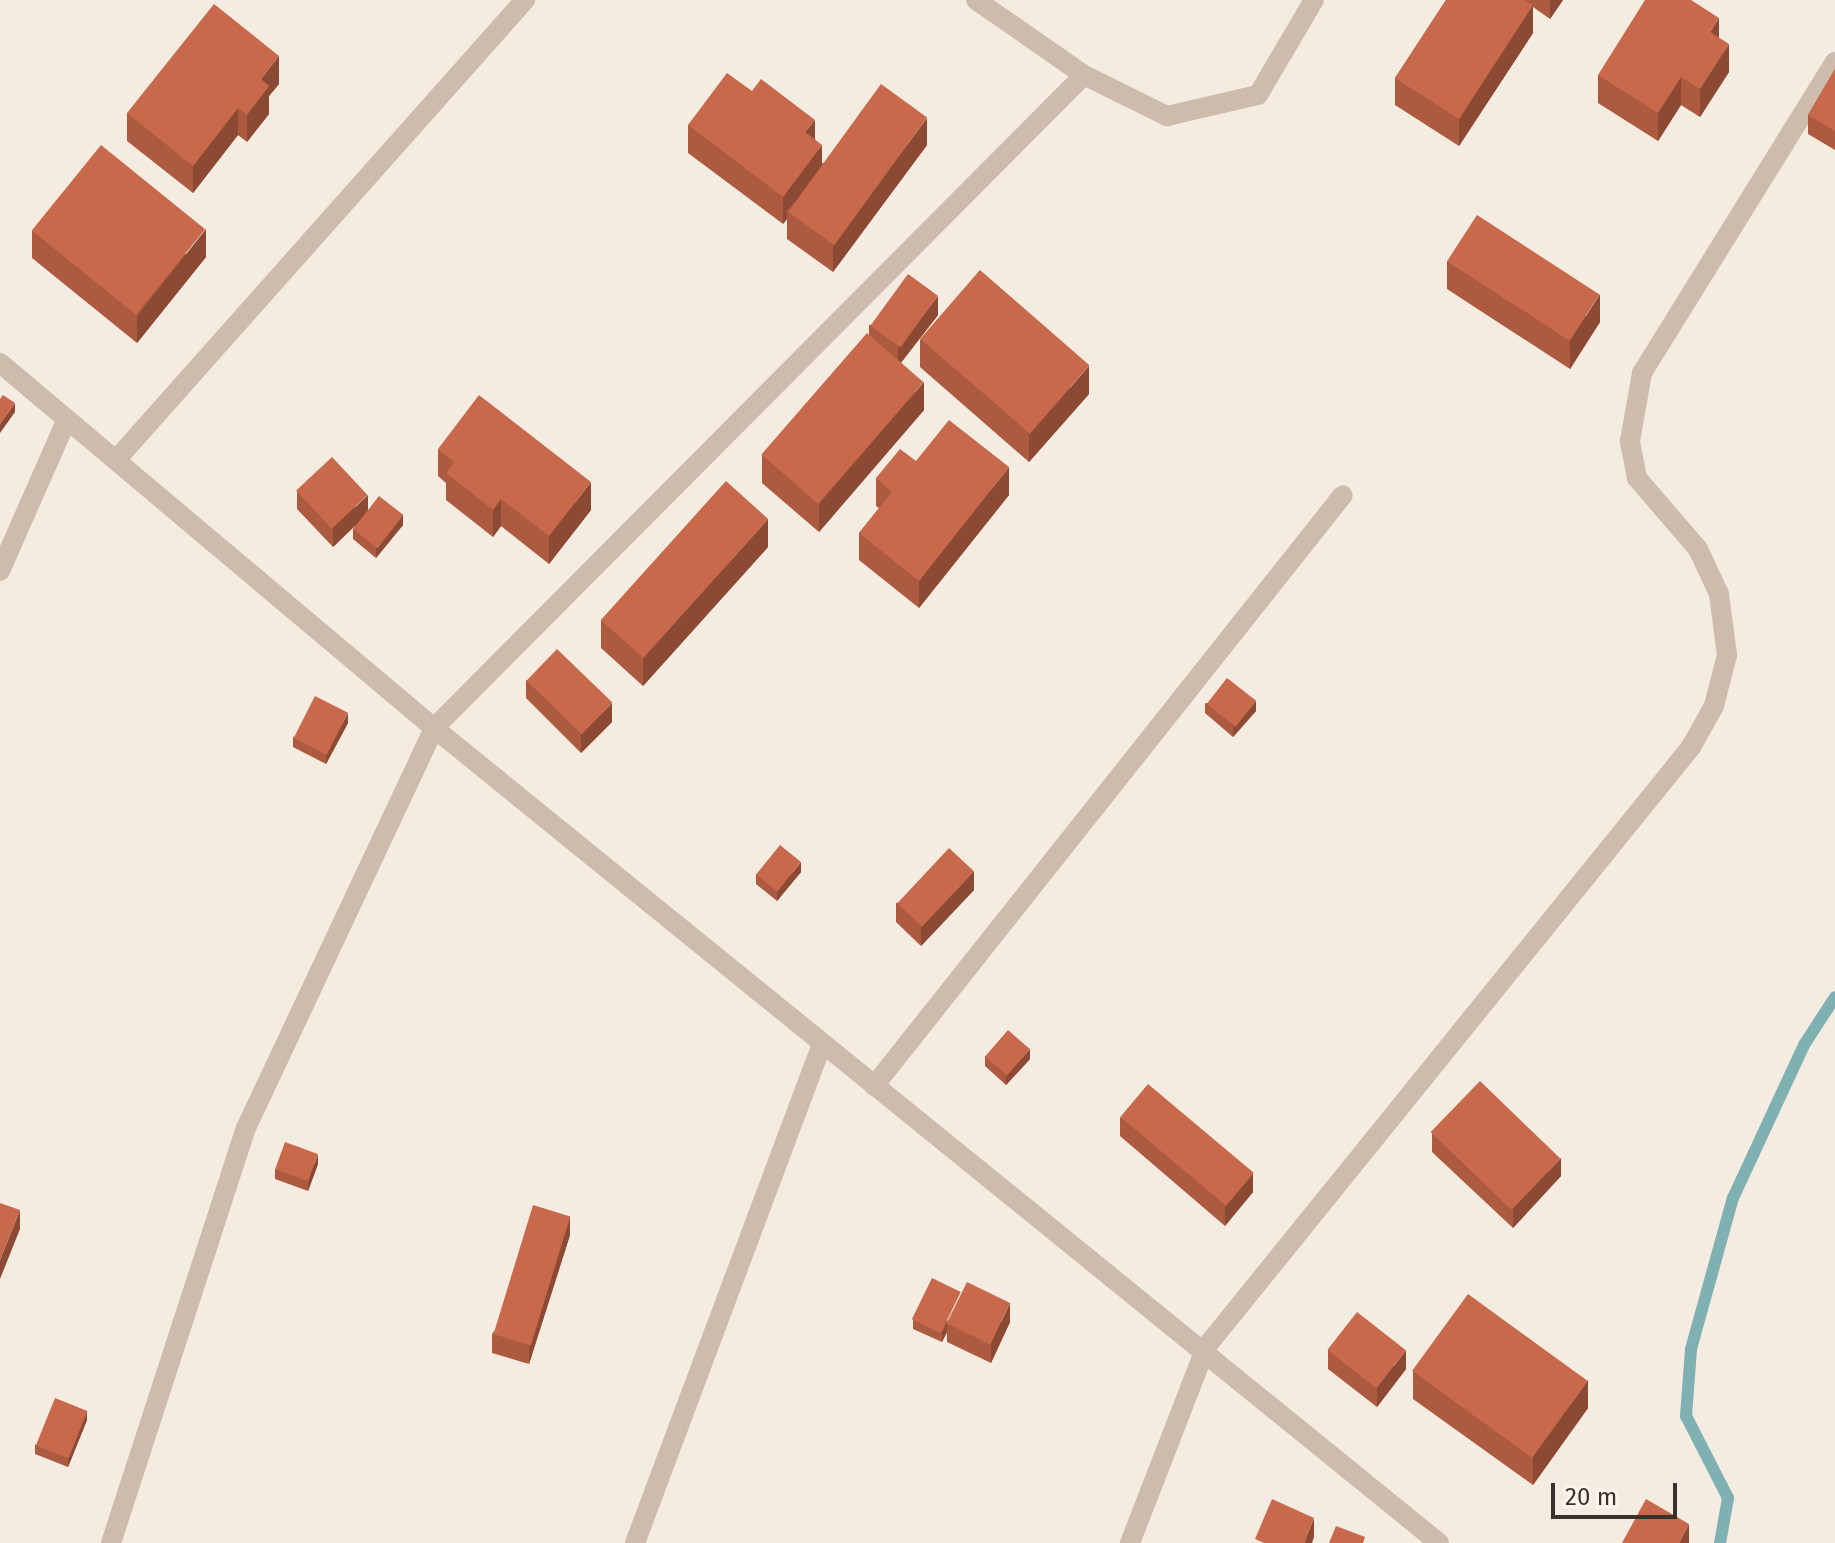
<!DOCTYPE html>
<style>
body{margin:0}
#map{position:relative;width:1835px;height:1543px;overflow:hidden;background:#f4ebe1;font-family:"Fira Sans",sans-serif}
div>[style]{position:absolute}
.stream>*{height:12px;margin:-6px;padding:0 6px;transform-origin:6px;border-radius:6px;background:#7fb0b2}
.minor>*{height:20px;margin:-10px;padding:0 10px;transform-origin:10px;border-radius:10px;background:#cdbbac}
.wall>*{inset:0;background:#ac5a40}
.shaded-wall>*{inset:0;background:#8c4a34}
.building>*{inset:0;background:#c8694b;transform-origin:0 0}
span{translate:-50% -50%;white-space:nowrap;text-align:center;line-height:1.15;-webkit-text-stroke:6px #fbf5ee;paint-order:stroke}
.scale{position:absolute;left:1551px;top:1483px;width:126px;height:36px;box-sizing:border-box;border:4px solid #3b302b;border-top:0;padding-left:10px;font-size:24px;line-height:28px;white-space:nowrap;color:#3b302b;-webkit-text-stroke:6px #fbf5ee;paint-order:stroke}
</style>
<div id="map">
<div class="stream">
<div style="left:1720px;top:1543px;width:46px;rotate:-79.9deg"></div>
<div style="left:1728px;top:1498px;width:92px;rotate:-117.1deg"></div>
<div style="left:1686px;top:1416px;width:67px;rotate:-85.7deg"></div>
<div style="left:1691px;top:1349px;width:157px;rotate:-74.5deg"></div>
<div style="left:1733px;top:1198px;width:169px;rotate:-65.1deg"></div>
<div style="left:1804px;top:1045px;width:57px;rotate:-57.1deg"></div>
</div>
<div class="minor">
<div style="left:976px;top:0;width:131px;rotate:34.8deg"></div>
<div style="left:1084px;top:75px;width:93px;rotate:26.3deg"></div>
<div style="left:1167px;top:116px;width:93px;rotate:-13deg"></div>
<div style="left:1258px;top:95px;width:110px;rotate:-59.5deg"></div>
<div style="left:0;top:363px;width:567px;rotate:40.06deg"></div>
<div style="left:434px;top:728px;width:1294px;rotate:39.04deg"></div>
<div style="left:116px;top:460px;width:616px;rotate:-48.36deg"></div>
<div style="left:0;top:571px;width:166px;rotate:-66.2deg"></div>
<div style="left:874px;top:1086px;width:754px;rotate:-51.57deg"></div>
<div style="left:111px;top:1543px;width:436px;rotate:-72deg"></div>
<div style="left:246px;top:1128px;width:442px;rotate:-64.8deg"></div>
<div style="left:434px;top:728px;width:921px;rotate:-45.13deg"></div>
<div style="left:635px;top:1543px;width:533px;rotate:-69.46deg"></div>
<div style="left:1130px;top:1543px;width:210px;rotate:-68.8deg"></div>
<div style="left:1206px;top:1347px;width:772px;rotate:-51.05deg"></div>
<div style="left:1691px;top:747px;width:47px;rotate:-60.7deg"></div>
<div style="left:1714px;top:706px;width:53px;rotate:-75.7deg"></div>
<div style="left:1727px;top:655px;width:62px;rotate:-97.5deg"></div>
<div style="left:1719px;top:594px;width:50px;rotate:-115deg"></div>
<div style="left:1698px;top:549px;width:94px;rotate:-130.7deg"></div>
<div style="left:1637px;top:478px;width:38px;rotate:-101deg"></div>
<div style="left:1630px;top:441px;width:69px;rotate:-80deg"></div>
<div style="left:1642px;top:373px;width:366px;rotate:-58.2deg"></div>
</div>
<div class="wall">
<div style="clip-path:polygon(1446px 0,1563px 0,1550px 19px,1533px 7px,1533px 33px,1459px 146px,1395px 105px,1395px 78px)"></div>
<div style="clip-path:polygon(1719px 38px,1729px 72px,1700px 117px,1681px 105px,1658px 141px,1598px 103px,1598px 75px)"></div>
<div style="clip-path:polygon(1835px 69px,1835px 150px,1808px 134px,1808px 115px)"></div>
<div style="clip-path:polygon(279px 84px,269px 96px,269px 114px,247px 142px,238px 135px,193px 193px,127px 141px,127px 113px)"></div>
<div style="clip-path:polygon(752px 91px,815px 139px,822px 163px,927px 145px,833px 272px,787px 239px,787px 219px,783px 224px,688px 153px,688px 125px)"></div>
<div style="clip-path:polygon(32px 231px,206px 257px,137px 343px,32px 258px)"></div>
<div style="clip-path:polygon(1447px 261px,1600px 322px,1570px 369px,1447px 289px)"></div>
<div style="clip-path:polygon(938px 315px,901px 363px,924px 410px,819px 532px,762px 483px,762px 455px,869px 335px,869px 325px)"></div>
<div style="clip-path:polygon(920px 339px,1089px 394px,1029px 462px,920px 367px)"></div>
<div style="clip-path:polygon(438px 449px,591px 510px,549px 564px,501px 526px,493px 537px,446px 500px,446px 483px,438px 476px)"></div>
<div style="clip-path:polygon(916px 461px,1009px 495px,919px 608px,859px 560px,859px 533px,879px 508px,876px 506px,876px 478px)"></div>
<div style="clip-path:polygon(297px 491px,368px 510px,403px 525px,376px 558px,353px 539px,353px 529px,356px 525px,333px 547px,297px 509px)"></div>
<div style="clip-path:polygon(768px 547px,643px 686px,601px 648px,601px 620px)"></div>
<div style="clip-path:polygon(526px 680px,612px 722px,581px 753px,526px 698px)"></div>
<div style="clip-path:polygon(1205px 703px,1256px 711px,1233px 737px,1205px 713px)"></div>
<div style="clip-path:polygon(348px 723px,326px 764px,293px 747px,293px 737px)"></div>
<div style="clip-path:polygon(801px 872px,777px 901px,756px 884px,756px 874px)"></div>
<div style="clip-path:polygon(974px 890px,921px 946px,896px 922px,896px 903px)"></div>
<div style="clip-path:polygon(985px 1056px,1030px 1059px,1006px 1085px,985px 1066px)"></div>
<div style="clip-path:polygon(1120px 1117px,1253px 1192px,1225px 1226px,1120px 1136px)"></div>
<div style="clip-path:polygon(1432px 1133px,1561px 1176px,1513px 1228px,1432px 1152px)"></div>
<div style="clip-path:polygon(318px 1164px,308px 1191px,275px 1179px,275px 1169px)"></div>
<div style="clip-path:polygon(570px 1235px,529px 1364px,492px 1353px,492px 1334px)"></div>
<div style="clip-path:polygon(913px 1320px,1010px 1322px,991px 1363px,947px 1342px,947px 1332px,942px 1342px,913px 1329px)"></div>
<div style="clip-path:polygon(1328px 1350px,1406px 1369px,1377px 1407px,1328px 1369px)"></div>
<div style="clip-path:polygon(1413px 1371px,1588px 1408px,1533px 1485px,1413px 1399px)"></div>
<div style="clip-path:polygon(87px 1420px,68px 1467px,35px 1454px,35px 1445px)"></div>
</div>
<div class="shaded-wall">
<div style="clip-path:polygon(1550px 0,1563px 0,1550px 19px)"></div>
<div style="clip-path:polygon(1533px 5px,1533px 33px,1459px 146px,1459px 119px)"></div>
<div style="clip-path:polygon(1719px 18px,1719px 45px,1710px 32px)"></div>
<div style="clip-path:polygon(1729px 44px,1729px 72px,1700px 117px,1700px 89px)"></div>
<div style="clip-path:polygon(279px 56px,279px 84px,269px 96px,269px 114px,247px 142px,247px 115px,261px 79px)"></div>
<div style="clip-path:polygon(1681px 77px,1681px 105px,1658px 141px,1658px 113px)"></div>
<div style="clip-path:polygon(238px 108px,238px 135px,193px 193px,193px 166px)"></div>
<div style="clip-path:polygon(927px 118px,927px 145px,833px 272px,833px 245px)"></div>
<div style="clip-path:polygon(815px 120px,815px 148px,805px 132px)"></div>
<div style="clip-path:polygon(822px 145px,822px 172px,787px 211px,787px 219px,783px 224px,783px 197px)"></div>
<div style="clip-path:polygon(206px 229px,206px 257px,137px 343px,137px 316px)"></div>
<div style="clip-path:polygon(1600px 294px,1600px 322px,1570px 369px,1570px 341px)"></div>
<div style="clip-path:polygon(938px 296px,938px 315px,898px 366px,898px 347px)"></div>
<div style="clip-path:polygon(1089px 366px,1089px 394px,1029px 462px,1029px 435px)"></div>
<div style="clip-path:polygon(924px 382px,924px 410px,819px 532px,819px 504px)"></div>
<div style="clip-path:polygon(15px 403px,15px 412px,0 433px,0 424px)"></div>
<div style="clip-path:polygon(1009px 467px,1009px 495px,919px 608px,919px 581px)"></div>
<div style="clip-path:polygon(591px 482px,591px 510px,549px 564px,549px 536px)"></div>
<div style="clip-path:polygon(368px 495px,368px 513px,333px 547px,333px 528px)"></div>
<div style="clip-path:polygon(501px 499px,501px 526px,493px 537px,493px 510px)"></div>
<div style="clip-path:polygon(403px 515px,403px 525px,376px 558px,376px 548px)"></div>
<div style="clip-path:polygon(768px 519px,768px 547px,643px 686px,643px 658px)"></div>
<div style="clip-path:polygon(1256px 701px,1256px 711px,1233px 737px,1233px 728px)"></div>
<div style="clip-path:polygon(612px 703px,612px 722px,581px 753px,581px 734px)"></div>
<div style="clip-path:polygon(348px 713px,348px 723px,326px 764px,326px 755px)"></div>
<div style="clip-path:polygon(801px 862px,801px 872px,777px 901px,777px 892px)"></div>
<div style="clip-path:polygon(974px 871px,974px 890px,921px 946px,921px 927px)"></div>
<div style="clip-path:polygon(1030px 1049px,1030px 1059px,1006px 1085px,1006px 1076px)"></div>
<div style="clip-path:polygon(318px 1154px,318px 1164px,308px 1191px,308px 1181px)"></div>
<div style="clip-path:polygon(1561px 1158px,1561px 1176px,1513px 1228px,1513px 1209px)"></div>
<div style="clip-path:polygon(1253px 1173px,1253px 1192px,1225px 1226px,1225px 1207px)"></div>
<div style="clip-path:polygon(20px 1210px,20px 1229px,0 1279px,0 1260px)"></div>
<div style="clip-path:polygon(570px 1216px,570px 1235px,529px 1364px,529px 1346px)"></div>
<div style="clip-path:polygon(961px 1292px,947px 1323px,947px 1332px,942px 1342px,942px 1333px)"></div>
<div style="clip-path:polygon(1010px 1303px,1010px 1322px,991px 1363px,991px 1344px)"></div>
<div style="clip-path:polygon(1406px 1350px,1406px 1369px,1377px 1407px,1377px 1388px)"></div>
<div style="clip-path:polygon(1588px 1380px,1588px 1408px,1533px 1485px,1533px 1457px)"></div>
<div style="clip-path:polygon(87px 1411px,87px 1420px,68px 1467px,68px 1458px)"></div>
<div style="clip-path:polygon(1314px 1518px,1314px 1537px,1312px 1543px,1304px 1543px)"></div>
<div style="clip-path:polygon(1689px 1524px,1689px 1543px,1679px 1543px)"></div>
</div>
<div class="building">
<div style="clip-path:polygon(1446px 0,1524px 0,1533px 5px,1459px 119px,1395px 78px)"></div>
<div style="clip-path:polygon(1645px 0,1691px 0,1719px 18px,1710px 32px,1729px 44px,1700px 89px,1681px 77px,1658px 113px,1598px 75px)"></div>
<div style="clip-path:polygon(214px 4px,279px 56px,261px 79px,269px 86px,247px 115px,238px 108px,193px 166px,127px 113px)"></div>
<div style="clip-path:polygon(1835px 69px,1835px 131px,1808px 115px)"></div>
<div style="clip-path:polygon(727px 73px,752px 91px,761px 79px,815px 120px,805px 132px,822px 145px,783px 197px,688px 125px)"></div>
<div style="left:881px;top:84px;width:57px;height:158px;rotate:36deg"></div>
<div style="left:101px;top:145px;width:134px;height:110px;rotate:39deg"></div>
<div style="left:1477px;top:215px;width:146px;height:55px;rotate:33deg"></div>
<div style="left:980px;top:270px;width:145px;height:91px;rotate:41deg"></div>
<div style="left:908px;top:274px;width:37px;height:64px;rotate:36deg"></div>
<div style="left:867px;top:333px;width:75px;height:161px;rotate:41deg"></div>
<div style="clip-path:polygon(3px 395px,15px 403px,0 424px,0 399px)"></div>
<div style="clip-path:polygon(479px 395px,591px 482px,549px 536px,501px 499px,493px 510px,446px 473px,454px 462px,438px 449px)"></div>
<div style="clip-path:polygon(949px 420px,1009px 467px,919px 581px,859px 533px,892px 492px,876px 478px,900px 449px,916px 461px)"></div>
<div style="left:332px;top:457px;width:52px;height:49px;rotate:47deg"></div>
<div style="left:726px;top:481px;width:57px;height:187px;rotate:42deg"></div>
<div style="left:379px;top:496px;width:31px;height:42px;rotate:38deg"></div>
<div style="left:557px;top:649px;width:77px;height:44px;rotate:44deg"></div>
<div style="left:1227px;top:678px;width:37px;height:33px;rotate:38deg"></div>
<div style="left:315px;top:696px;width:37px;height:47px;rotate:27deg"></div>
<div style="left:780px;top:845px;width:27px;height:38px;rotate:39deg"></div>
<div style="left:949px;top:848px;width:34px;height:76px;rotate:43deg"></div>
<div style="left:1008px;top:1030px;width:29px;height:35px;rotate:41deg"></div>
<div style="left:1480px;top:1081px;width:112px;height:71px;rotate:44deg"></div>
<div style="left:1148px;top:1084px;width:138px;height:43px;rotate:40deg"></div>
<div style="left:285px;top:1142px;width:35px;height:29px;rotate:20deg"></div>
<div style="clip-path:polygon(0 1203px,20px 1210px,0 1260px)"></div>
<div style="left:533px;top:1205px;width:39px;height:135px;rotate:17deg"></div>
<div style="left:932px;top:1278px;width:32px;height:46px;rotate:26deg"></div>
<div style="left:967px;top:1282px;width:48px;height:46px;rotate:26deg"></div>
<div style="left:1468px;top:1294px;width:148px;height:95px;rotate:36deg"></div>
<div style="left:1357px;top:1312px;width:62px;height:48px;rotate:38deg"></div>
<div style="left:55px;top:1398px;width:35px;height:51px;rotate:22deg"></div>
<div style="clip-path:polygon(1272px 1499px,1314px 1518px,1304px 1543px,1264px 1543px,1255px 1539px)"></div>
<div style="clip-path:polygon(1646px 1499px,1689px 1524px,1679px 1543px,1622px 1543px)"></div>
<div style="clip-path:polygon(1336px 1526px,1365px 1537px,1363px 1543px,1329px 1543px)"></div>
</div>
<div class="scale">20 m</div>
</div>
